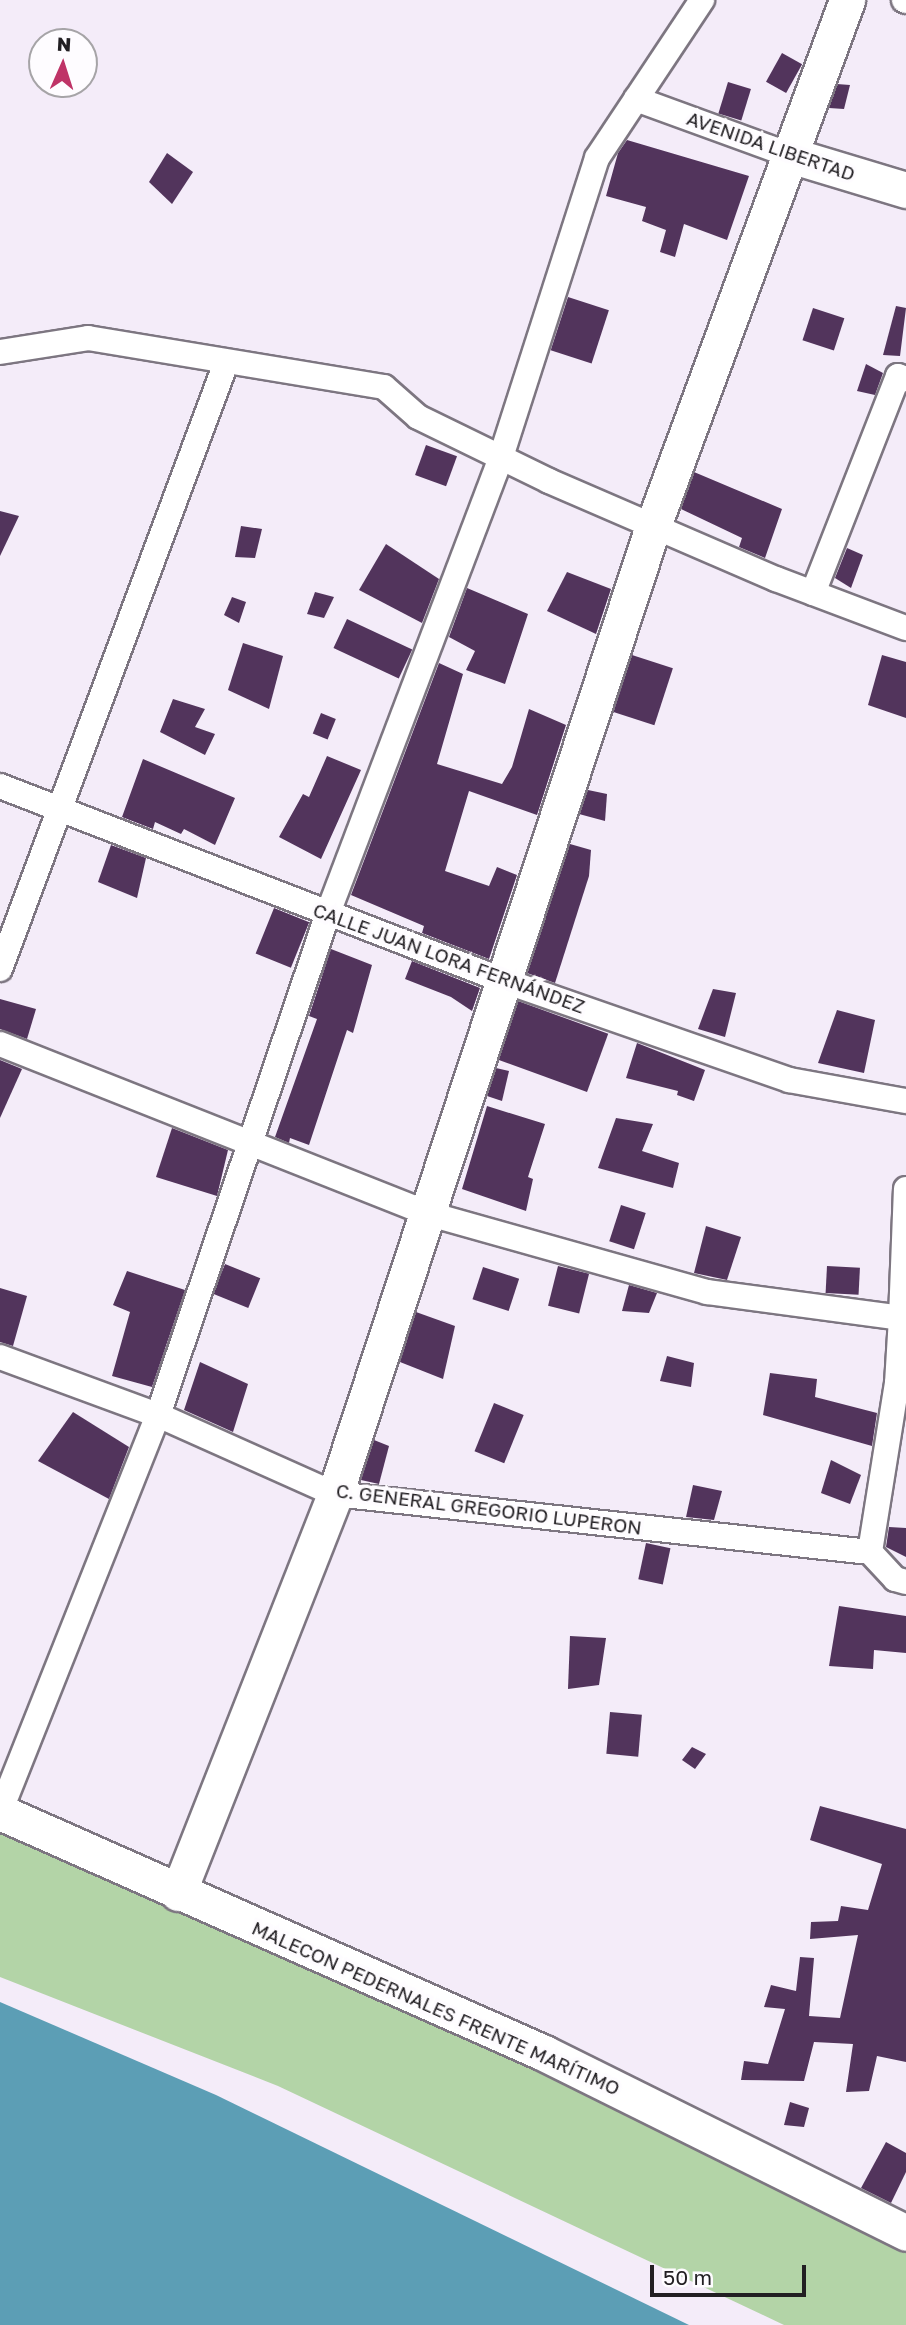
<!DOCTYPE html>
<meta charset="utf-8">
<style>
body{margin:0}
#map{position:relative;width:906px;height:2325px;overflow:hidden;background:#f4ecf9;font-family:"Golos Text",sans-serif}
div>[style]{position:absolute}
.green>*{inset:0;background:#b3d4a7}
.water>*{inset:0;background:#5c9eb5}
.building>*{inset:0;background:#52345c;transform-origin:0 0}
.roads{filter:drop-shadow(2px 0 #7d7681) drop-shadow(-2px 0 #7d7681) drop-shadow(0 2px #7d7681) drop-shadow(0 -2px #7d7681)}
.street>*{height:24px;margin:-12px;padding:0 12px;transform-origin:12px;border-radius:12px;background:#fff}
.secondary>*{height:35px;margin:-17.5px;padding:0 17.5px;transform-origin:17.5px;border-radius:17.5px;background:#fff}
span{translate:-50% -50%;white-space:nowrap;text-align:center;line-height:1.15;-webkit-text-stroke:7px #fefcff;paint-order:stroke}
.street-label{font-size:19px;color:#221f23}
.north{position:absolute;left:28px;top:28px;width:70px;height:70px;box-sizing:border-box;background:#fefcff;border:2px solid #a6a4a7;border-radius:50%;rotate:3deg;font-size:19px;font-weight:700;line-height:28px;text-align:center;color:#221f23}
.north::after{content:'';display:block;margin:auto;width:24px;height:32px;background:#bf3367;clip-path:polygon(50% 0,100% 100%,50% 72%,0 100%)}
.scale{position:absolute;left:650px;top:2265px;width:156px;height:32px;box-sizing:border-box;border:4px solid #221f23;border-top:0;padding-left:9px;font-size:21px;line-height:24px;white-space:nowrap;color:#221f23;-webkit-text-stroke:5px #fefcff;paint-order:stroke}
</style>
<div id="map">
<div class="green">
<div style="clip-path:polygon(0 1816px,906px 2233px,906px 2325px,784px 2325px,278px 2086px,0 1977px)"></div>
</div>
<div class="water">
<div style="clip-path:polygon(0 2002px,216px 2095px,689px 2325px,0 2325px)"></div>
</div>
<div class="building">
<div style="left:782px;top:53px;width:23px;height:33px;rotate:29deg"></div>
<div style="left:728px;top:82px;width:24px;height:33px;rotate:17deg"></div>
<div style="clip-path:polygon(837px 84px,850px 85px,844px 109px,829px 108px)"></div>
<div style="clip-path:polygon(627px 140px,749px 176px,727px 240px,684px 224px,675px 257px,660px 252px,666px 230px,642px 221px,646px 207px,606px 196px,618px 153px)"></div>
<div style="clip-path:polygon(167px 153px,193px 172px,172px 204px,149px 182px)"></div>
<div style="left:568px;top:297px;width:43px;height:56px;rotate:18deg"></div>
<div style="clip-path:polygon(896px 306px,906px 308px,900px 356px,883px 355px)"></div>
<div style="left:813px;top:308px;width:33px;height:34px;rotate:18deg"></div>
<div style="clip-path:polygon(866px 364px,883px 373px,875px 395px,857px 391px)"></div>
<div style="left:426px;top:445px;width:33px;height:32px;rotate:20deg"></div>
<div style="clip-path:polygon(694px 472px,782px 509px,765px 558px,739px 547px,742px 538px,681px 509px)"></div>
<div style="clip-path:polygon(0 511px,19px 516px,0 556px)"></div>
<div style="clip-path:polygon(241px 526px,262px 529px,255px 558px,235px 557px)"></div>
<div style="clip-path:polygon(386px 544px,439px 579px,422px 623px,359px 590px)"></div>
<div style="clip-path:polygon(847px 548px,863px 555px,851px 588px,835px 578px)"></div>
<div style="clip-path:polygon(567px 572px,611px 589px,596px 634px,547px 611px)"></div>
<div style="clip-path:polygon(467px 588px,528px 614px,505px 684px,466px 670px,475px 651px,449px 637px)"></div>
<div style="clip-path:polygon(315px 592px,334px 597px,324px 618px,307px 614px)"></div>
<div style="clip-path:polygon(232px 597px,246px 602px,239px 623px,224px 615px)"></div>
<div style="left:347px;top:619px;width:72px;height:32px;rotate:25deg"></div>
<div style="clip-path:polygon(243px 643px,283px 656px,269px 709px,228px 690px)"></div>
<div style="left:632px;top:655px;width:43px;height:60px;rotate:18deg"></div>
<div style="clip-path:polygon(882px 655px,906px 662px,906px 718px,868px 705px)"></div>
<div style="clip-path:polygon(439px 663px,463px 674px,437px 764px,502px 784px,512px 767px,529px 709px,566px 725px,537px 815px,469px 791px,445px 871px,489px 886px,497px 867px,517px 875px,489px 959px,422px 933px,424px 926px,351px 895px)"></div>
<div style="clip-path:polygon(173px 699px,205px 709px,195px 727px,215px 734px,205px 755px,160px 732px)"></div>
<div style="left:321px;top:713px;width:16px;height:22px;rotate:22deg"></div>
<div style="clip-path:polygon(327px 756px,361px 770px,321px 859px,279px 837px,303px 794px,309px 797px)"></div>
<div style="clip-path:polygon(143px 759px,235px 798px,215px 845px,184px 829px,181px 834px,155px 822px,153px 829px,122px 817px)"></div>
<div style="clip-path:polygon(588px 790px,607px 794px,605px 821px,579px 814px)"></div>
<div style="clip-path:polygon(570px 844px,591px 850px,589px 876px,555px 983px,527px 973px)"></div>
<div style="clip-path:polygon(111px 845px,146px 858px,137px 898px,98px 882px)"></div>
<div style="left:274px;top:908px;width:38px;height:49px;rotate:22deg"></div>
<div style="clip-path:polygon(331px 949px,372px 965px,353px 1033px,347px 1030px,309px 1145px,290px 1138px,289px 1143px,275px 1137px,317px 1019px,309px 1016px)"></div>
<div style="clip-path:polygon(412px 961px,480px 988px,472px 1011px,451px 997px,405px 979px)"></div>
<div style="clip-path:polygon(713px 989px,736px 993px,725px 1037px,698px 1029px)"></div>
<div style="clip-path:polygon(0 999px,36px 1009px,27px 1039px,0 1029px)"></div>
<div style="left:518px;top:1001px;width:96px;height:62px;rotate:20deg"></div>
<div style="clip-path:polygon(837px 1010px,875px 1020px,864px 1073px,818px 1063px)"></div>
<div style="clip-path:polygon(637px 1043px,705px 1070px,694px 1101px,677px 1095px,678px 1091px,626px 1078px)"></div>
<div style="clip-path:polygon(0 1060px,22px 1069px,0 1118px)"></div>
<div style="clip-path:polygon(496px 1068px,509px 1071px,502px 1101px,487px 1096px)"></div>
<div style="clip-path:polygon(487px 1106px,545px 1124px,528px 1177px,533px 1179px,526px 1211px,462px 1189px)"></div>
<div style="clip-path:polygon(616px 1118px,653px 1124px,642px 1151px,679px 1163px,673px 1188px,598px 1168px)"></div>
<div style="clip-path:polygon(172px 1128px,228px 1150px,217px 1196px,156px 1177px)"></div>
<div style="left:621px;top:1205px;width:26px;height:38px;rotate:18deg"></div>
<div style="clip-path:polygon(706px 1226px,741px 1237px,727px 1280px,694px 1273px)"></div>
<div style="left:225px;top:1264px;width:38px;height:32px;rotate:22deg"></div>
<div style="left:558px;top:1266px;width:32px;height:41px;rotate:14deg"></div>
<div style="left:827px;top:1266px;width:33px;height:27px;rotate:3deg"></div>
<div style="left:483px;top:1267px;width:38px;height:34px;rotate:18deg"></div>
<div style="clip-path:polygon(127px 1271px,185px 1290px,152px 1387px,112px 1376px,130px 1312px,113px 1305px)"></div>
<div style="clip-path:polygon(629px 1285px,657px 1293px,649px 1313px,622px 1311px)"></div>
<div style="clip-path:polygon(0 1288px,27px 1296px,13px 1346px,0 1342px)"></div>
<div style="clip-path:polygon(416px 1312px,455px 1326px,443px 1379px,400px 1362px)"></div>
<div style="clip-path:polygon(667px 1356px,694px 1363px,691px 1387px,660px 1381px)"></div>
<div style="clip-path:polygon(200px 1362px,248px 1384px,233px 1432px,184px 1410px)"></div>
<div style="clip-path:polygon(770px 1373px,817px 1379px,815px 1397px,877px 1413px,872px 1446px,763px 1415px)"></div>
<div style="left:494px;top:1403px;width:32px;height:52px;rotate:22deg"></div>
<div style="clip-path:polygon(73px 1412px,129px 1447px,109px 1499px,38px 1461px)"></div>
<div style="clip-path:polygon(374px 1440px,389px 1446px,379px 1484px,361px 1480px)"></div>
<div style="clip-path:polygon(831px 1460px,861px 1475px,850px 1504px,821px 1493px)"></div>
<div style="clip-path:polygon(693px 1485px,722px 1491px,714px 1520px,686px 1517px)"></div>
<div style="clip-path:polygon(889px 1527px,906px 1528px,906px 1557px,886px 1547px)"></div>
<div style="left:646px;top:1543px;width:25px;height:37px;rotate:12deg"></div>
<div style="clip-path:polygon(839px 1606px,906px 1616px,906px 1653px,874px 1650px,873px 1669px,829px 1666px)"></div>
<div style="clip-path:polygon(570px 1636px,606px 1638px,599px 1685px,568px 1689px)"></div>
<div style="left:610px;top:1712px;width:32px;height:42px;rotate:5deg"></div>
<div style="clip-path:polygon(692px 1747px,706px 1754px,695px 1769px,682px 1760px)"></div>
<div style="clip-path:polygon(820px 1806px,906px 1829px,906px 2062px,877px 2056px,869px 2091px,846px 2092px,853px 2044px,814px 2042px,804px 2081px,741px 2080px,744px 2061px,768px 2064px,785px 2009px,764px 2007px,771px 1985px,796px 1991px,800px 1957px,814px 1958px,809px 2016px,840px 2018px,858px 1935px,810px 1939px,811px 1922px,838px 1921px,841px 1906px,868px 1910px,882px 1864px,810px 1840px)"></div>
<div style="clip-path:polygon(790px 2102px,809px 2108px,804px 2127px,784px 2125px)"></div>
<div style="clip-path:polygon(886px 2142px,906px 2153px,906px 2172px,891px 2203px,861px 2188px)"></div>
</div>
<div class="roads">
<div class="street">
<div style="left:904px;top:0;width:2px;rotate:27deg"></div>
<div style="left:636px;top:99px;width:164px;rotate:20deg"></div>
<div style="left:0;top:352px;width:89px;rotate:-9deg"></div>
<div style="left:88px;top:338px;width:300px;rotate:9.4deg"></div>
<div style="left:384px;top:387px;width:45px;rotate:41.4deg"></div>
<div style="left:418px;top:417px;width:146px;rotate:26deg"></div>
<div style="left:549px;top:481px;width:247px;rotate:23.4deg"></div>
<div style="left:776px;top:579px;width:139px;rotate:20.7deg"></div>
<div style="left:813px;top:593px;width:233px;rotate:-68.6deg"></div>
<div style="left:898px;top:376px;width:9px;rotate:21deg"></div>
<div style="left:0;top:786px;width:538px;rotate:21.13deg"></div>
<div style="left:502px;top:980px;width:304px;rotate:19.2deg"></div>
<div style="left:789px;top:1080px;width:119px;rotate:10.2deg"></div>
<div style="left:0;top:969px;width:647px;rotate:-69.55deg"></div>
<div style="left:0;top:1044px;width:458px;rotate:21.6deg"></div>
<div style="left:426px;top:1213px;width:292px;rotate:15.7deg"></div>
<div style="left:707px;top:1292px;width:196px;rotate:7.6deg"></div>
<div style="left:901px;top:1318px;width:65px;rotate:93.5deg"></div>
<div style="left:897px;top:1383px;width:171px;rotate:99.1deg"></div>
<div style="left:901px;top:1318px;width:129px;rotate:-87.8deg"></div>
<div style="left:0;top:1357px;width:168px;rotate:20.2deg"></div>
<div style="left:158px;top:1415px;width:194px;rotate:24.1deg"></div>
<div style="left:335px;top:1494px;width:538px;rotate:6.19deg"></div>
<div style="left:870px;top:1552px;width:37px;rotate:47deg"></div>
<div style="left:895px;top:1579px;width:11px;rotate:15deg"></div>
<div style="left:0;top:1812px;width:427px;rotate:-68.3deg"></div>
<div style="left:158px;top:1415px;width:530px;rotate:-71.29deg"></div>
<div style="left:328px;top:913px;width:488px;rotate:-69.2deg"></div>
<div style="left:501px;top:457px;width:314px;rotate:-72.2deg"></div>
<div style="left:597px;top:158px;width:190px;rotate:-56.4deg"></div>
</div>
<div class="secondary">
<div style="left:790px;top:155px;width:121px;rotate:16.8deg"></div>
<div style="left:0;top:1812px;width:595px;rotate:23.89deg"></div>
<div style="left:544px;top:2053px;width:404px;rotate:26.4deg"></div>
<div style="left:178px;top:1893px;width:429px;rotate:-68.5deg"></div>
<div style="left:335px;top:1494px;width:1019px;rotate:-71.81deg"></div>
<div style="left:653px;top:526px;width:561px;rotate:-69.75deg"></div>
</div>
</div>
<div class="street-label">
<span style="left:771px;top:146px;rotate:19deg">AVENIDA LIBERTAD</span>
<span style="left:449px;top:958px;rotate:20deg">CALLE JUAN LORA FERNÁNDEZ</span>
<span style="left:489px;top:1509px;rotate:7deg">C. GENERAL GREGORIO LUPERON</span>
<span style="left:436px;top:2008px;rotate:24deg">MALECON PEDERNALES FRENTE MARÍTIMO</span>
</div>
<div class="north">N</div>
<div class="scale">50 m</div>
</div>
